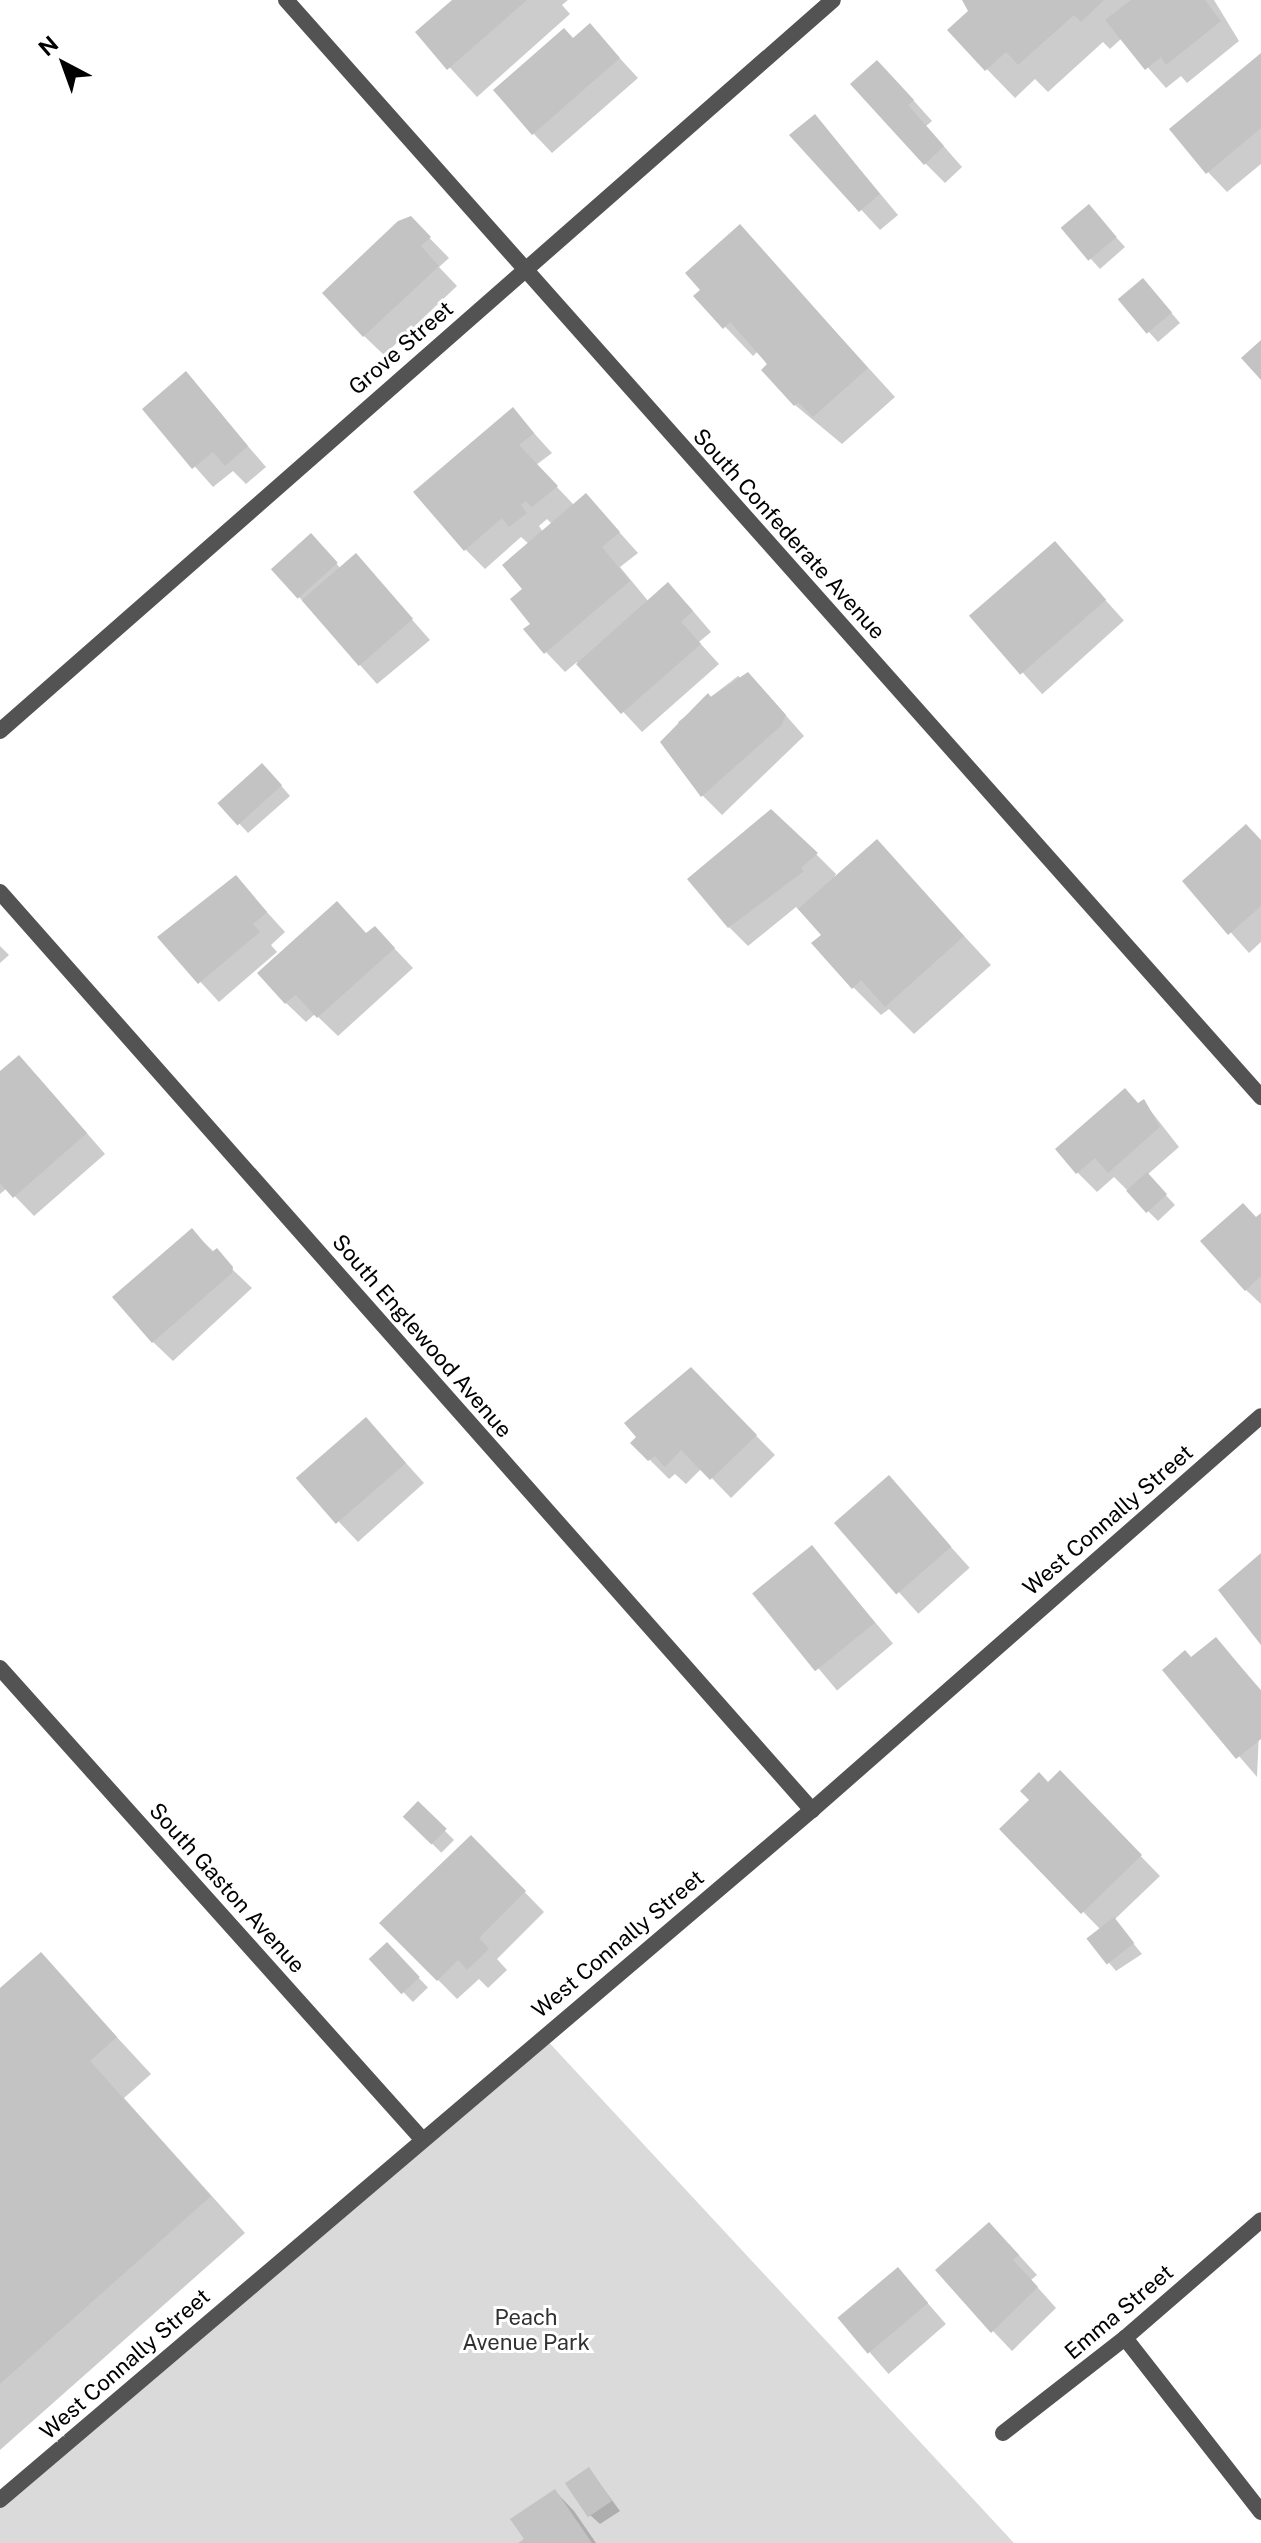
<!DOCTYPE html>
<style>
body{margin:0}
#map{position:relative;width:1261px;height:2543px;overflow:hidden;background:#fff;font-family:"Public Sans",sans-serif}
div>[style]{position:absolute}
.green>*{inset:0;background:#dadada}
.shadow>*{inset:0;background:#0003;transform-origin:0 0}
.building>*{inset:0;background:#c3c3c3;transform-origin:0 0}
.street>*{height:16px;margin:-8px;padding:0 8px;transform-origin:8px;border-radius:8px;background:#535353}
span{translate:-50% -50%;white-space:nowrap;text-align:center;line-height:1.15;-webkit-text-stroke:6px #fff;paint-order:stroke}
.street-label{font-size:22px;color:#000}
.park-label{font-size:22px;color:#313131}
.north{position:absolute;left:24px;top:24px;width:80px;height:80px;-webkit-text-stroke:6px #fff;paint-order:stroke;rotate:319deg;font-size:22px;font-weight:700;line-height:32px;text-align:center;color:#000}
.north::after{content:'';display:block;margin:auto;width:28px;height:36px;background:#000;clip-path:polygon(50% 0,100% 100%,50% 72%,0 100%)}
</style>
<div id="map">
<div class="green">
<div style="clip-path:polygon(543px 2036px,1014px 2543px,0 2543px,0 2502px)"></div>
</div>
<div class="shadow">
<div style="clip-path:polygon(455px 0,568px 0,562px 5px,570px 14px,477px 97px,418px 33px)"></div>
<div style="clip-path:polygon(965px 0,1214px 0,1239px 41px,1187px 83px,1181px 76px,1166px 88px,1122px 38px,1110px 49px,1103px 42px,1048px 92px,1035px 79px,1015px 98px,949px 30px,971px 11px)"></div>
<div style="clip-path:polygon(590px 26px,638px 78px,552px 153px,533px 133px,574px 40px)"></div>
<div style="clip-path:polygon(1261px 56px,1261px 164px,1227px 192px,1208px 172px)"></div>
<div style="clip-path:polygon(897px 82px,932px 121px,926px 126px,962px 167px,945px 183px,925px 163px)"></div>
<div style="clip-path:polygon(815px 116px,898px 215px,880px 230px,792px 135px)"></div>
<div style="clip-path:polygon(1098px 217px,1125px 247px,1100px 269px,1064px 229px)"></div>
<div style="clip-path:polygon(410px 218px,449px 258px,439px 267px,457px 286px,384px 355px,364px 336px)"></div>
<div style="clip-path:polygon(740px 227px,895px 397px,842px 444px,795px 405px,758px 351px,753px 356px,696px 296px)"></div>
<div style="clip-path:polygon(1152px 290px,1180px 323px,1158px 342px,1120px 300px)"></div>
<div style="clip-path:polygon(186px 374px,266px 467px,246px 484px,233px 471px,213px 487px,144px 409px)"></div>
<div style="clip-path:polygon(evenodd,513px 410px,552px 453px,536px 465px,574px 505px,586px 495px,638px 553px,620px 567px,649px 602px,687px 604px,711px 632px,699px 642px,719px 664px,642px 732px,577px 662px,565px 672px,546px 652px,525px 590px,529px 544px,521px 537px,485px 569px,465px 549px,513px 410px,547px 519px,552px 524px,543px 532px,539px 526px,547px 519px)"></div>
<div style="left:1055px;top:544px;width:103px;height:110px;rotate:48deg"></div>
<div style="clip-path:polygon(320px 545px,341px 569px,356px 556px,430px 640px,377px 684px,274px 569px)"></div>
<div style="clip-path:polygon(738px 676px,767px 694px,804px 736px,722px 815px,702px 795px,678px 722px)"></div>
<div style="clip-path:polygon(272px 775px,290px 796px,248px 833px,221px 804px)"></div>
<div style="clip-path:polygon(877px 842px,991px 965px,914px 1034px,889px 1009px,881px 1015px,853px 987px,824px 935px,796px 907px,748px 946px,729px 927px,816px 854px,836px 874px,831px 883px)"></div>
<div style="clip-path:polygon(1261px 842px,1261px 942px,1249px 953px,1185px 881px)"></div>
<div style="clip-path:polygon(236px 878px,285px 932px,271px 945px,277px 952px,219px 1002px,160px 938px)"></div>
<div style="clip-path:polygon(367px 935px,394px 948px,413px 968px,338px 1036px,315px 1014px,306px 1022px,286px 1003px)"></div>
<div style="clip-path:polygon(0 946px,9px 955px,0 963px)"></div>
<div style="clip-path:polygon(0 1074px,38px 1077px,105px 1154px,34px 1216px,7px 1188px,0 1194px)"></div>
<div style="clip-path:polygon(1143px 1101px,1179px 1147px,1147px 1175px,1175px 1205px,1158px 1221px,1114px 1177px,1097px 1192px,1077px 1172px)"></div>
<div style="clip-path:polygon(1261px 1216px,1261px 1304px,1246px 1290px)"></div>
<div style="clip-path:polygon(192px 1231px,252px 1288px,173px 1361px,153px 1342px)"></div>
<div style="clip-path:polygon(691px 1369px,775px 1455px,731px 1498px,702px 1468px,686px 1484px,675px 1474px,669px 1479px,633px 1443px)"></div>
<div style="clip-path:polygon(366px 1419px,424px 1483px,358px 1542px,339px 1522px)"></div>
<div style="left:888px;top:1477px;width:122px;height:69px;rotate:48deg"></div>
<div style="left:812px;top:1547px;width:126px;height:73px;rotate:50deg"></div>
<div style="clip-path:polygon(1216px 1639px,1261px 1690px,1257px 1777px,1165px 1670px,1192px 1660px)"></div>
<div style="clip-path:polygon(1060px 1773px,1160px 1876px,1114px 1920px,1142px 1954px,1116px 1971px,1089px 1939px,1101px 1930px,1002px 1829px)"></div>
<div style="left:418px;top:1804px;width:51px;height:18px;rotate:45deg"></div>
<div style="clip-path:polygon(471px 1837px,544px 1912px,497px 1959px,507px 1970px,488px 1988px,479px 1979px,457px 1999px,382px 1923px)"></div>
<div style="left:387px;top:1945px;width:59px;height:21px;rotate:46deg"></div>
<div style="clip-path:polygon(41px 1955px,151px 2074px,124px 2098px,245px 2233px,0 2450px,0 1991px)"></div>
<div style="clip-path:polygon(1009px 2244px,1037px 2275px,1031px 2280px,1056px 2308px,1012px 2351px,993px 2331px)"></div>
<div style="left:898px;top:2269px;width:73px;height:76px;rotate:49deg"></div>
<div style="clip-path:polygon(589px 2469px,620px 2511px,600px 2524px,590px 2515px)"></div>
<div style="clip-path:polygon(555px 2491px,574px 2511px,596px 2543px,521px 2543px)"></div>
</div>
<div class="building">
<div style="clip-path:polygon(452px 0,527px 0,447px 70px,415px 32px)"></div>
<div style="clip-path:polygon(962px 0,1104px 0,1081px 22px,1074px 15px,1018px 65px,1006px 52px,985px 71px,947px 30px,968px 11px)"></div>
<div style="clip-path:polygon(1131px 0,1205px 0,1221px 21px,1166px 65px,1161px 57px,1145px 70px,1105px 20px)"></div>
<div style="clip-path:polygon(590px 23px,620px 58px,532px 135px,493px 90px,564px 28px,573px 38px)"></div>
<div style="clip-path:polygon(1261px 53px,1261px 128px,1206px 174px,1169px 129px)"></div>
<div style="clip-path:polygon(877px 60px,914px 100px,908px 105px,944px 146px,924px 165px,850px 84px)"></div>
<div style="clip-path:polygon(815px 114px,880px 194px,859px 212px,789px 135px)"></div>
<div style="left:1089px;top:204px;width:43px;height:37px;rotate:50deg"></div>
<div style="clip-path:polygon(411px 216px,431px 237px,421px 246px,439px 266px,363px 337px,322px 293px,398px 221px)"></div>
<div style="clip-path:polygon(740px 224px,868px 368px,813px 417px,798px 402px,794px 406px,761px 370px,767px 364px,730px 322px,723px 329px,693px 296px,700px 290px,685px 273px)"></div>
<div style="left:1143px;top:278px;width:45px;height:33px;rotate:50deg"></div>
<div style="clip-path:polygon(1261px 340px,1261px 380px,1241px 358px)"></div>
<div style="clip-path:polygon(186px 371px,248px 446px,225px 466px,213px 452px,192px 469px,142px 409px)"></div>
<div style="clip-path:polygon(513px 407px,534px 433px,519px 445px,558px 486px,532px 507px,526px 501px,521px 505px,527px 513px,509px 527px,502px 518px,464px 551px,413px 492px)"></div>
<div style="clip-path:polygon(586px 493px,620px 532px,602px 547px,630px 581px,544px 654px,523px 629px,530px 624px,510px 599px,522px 589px,502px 565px)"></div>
<div style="left:311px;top:533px;width:40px;height:54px;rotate:48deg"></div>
<div style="left:1055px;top:541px;width:78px;height:114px;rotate:49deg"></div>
<div style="left:356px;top:553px;width:87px;height:72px;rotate:49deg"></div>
<div style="clip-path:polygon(668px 582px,693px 611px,681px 622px,701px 644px,621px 714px,576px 664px)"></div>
<div style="clip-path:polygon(748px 672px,786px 715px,781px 726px,701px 797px,660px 742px,708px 693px,711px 697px)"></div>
<div style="left:262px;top:763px;width:30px;height:60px;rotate:48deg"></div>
<div style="clip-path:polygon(771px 809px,818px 853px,801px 868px,804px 871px,728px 928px,687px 879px)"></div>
<div style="clip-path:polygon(1246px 824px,1261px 840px,1261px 906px,1228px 935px,1182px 881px)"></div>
<div style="clip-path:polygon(877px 839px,964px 936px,885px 1007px,861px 980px,852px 989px,811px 943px,821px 935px,798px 909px)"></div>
<div style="clip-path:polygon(236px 875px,267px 912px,253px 924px,260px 932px,198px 984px,157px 937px)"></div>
<div style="clip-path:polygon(337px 901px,366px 933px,375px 926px,395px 948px,317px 1018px,296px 995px,285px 1004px,257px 973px)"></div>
<div style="clip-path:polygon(19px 1055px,87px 1133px,13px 1198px,0 1183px,0 1071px)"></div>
<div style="clip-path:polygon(1125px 1088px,1138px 1103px,1144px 1099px,1160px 1127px,1108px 1173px,1095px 1158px,1076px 1174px,1055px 1149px)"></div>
<div style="left:1147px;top:1172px;width:30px;height:28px;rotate:48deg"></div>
<div style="clip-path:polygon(1243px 1203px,1256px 1217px,1261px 1213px,1261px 1276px,1245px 1291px,1200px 1241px)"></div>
<div style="clip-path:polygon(192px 1228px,212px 1252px,217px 1248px,233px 1267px,232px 1273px,152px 1343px,112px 1297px)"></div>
<div style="clip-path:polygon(691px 1367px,757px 1435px,710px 1480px,681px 1450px,665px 1467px,655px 1456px,648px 1461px,630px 1443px,636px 1437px,624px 1423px)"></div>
<div style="left:366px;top:1417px;width:61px;height:93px;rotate:49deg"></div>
<div style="left:889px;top:1475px;width:95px;height:73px;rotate:49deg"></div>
<div style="left:812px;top:1545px;width:100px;height:77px;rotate:51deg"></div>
<div style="clip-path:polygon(1261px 1553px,1261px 1645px,1218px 1590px)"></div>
<div style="clip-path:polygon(1216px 1637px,1261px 1691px,1261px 1739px,1236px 1759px,1162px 1670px,1185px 1650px,1191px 1657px)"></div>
<div style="clip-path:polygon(1060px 1770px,1142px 1855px,1081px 1914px,999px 1829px,1029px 1800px,1020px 1791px,1039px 1772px,1048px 1782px)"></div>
<div style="left:418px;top:1801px;width:40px;height:22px;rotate:44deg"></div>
<div style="clip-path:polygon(471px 1835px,526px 1891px,479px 1938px,489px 1949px,467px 1970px,458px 1960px,437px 1981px,379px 1923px)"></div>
<div style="left:1114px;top:1917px;width:33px;height:35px;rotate:52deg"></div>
<div style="left:387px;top:1942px;width:48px;height:25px;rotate:47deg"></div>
<div style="clip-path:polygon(41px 1952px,117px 2037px,90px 2061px,211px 2196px,0 2384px,0 1988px)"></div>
<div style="clip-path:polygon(989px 2222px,1019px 2255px,1013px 2260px,1038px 2287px,991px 2333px,935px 2270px)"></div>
<div style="left:898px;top:2267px;width:47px;height:79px;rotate:50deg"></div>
<div style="left:589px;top:2467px;width:41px;height:29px;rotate:56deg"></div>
<div style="clip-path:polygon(555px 2489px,592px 2543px,518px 2543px,524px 2539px,510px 2519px)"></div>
</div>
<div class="street">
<div style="left:286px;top:0;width:1468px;rotate:48.37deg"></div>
<div style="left:0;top:731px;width:1108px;rotate:-41.27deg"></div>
<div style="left:0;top:892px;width:1226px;rotate:48.51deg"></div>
<div style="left:0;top:1668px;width:631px;rotate:48.15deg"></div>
<div style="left:1125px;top:2338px;width:221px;rotate:52deg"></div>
<div style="left:1003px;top:2433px;width:155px;rotate:-37.9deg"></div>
<div style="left:1125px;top:2338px;width:180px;rotate:-40.9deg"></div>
<div style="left:0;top:2500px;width:1066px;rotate:-40.36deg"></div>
<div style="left:812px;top:1810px;width:597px;rotate:-41.27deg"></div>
</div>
<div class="street-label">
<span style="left:401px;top:348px;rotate:-41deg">Grove Street</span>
<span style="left:789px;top:534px;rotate:48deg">South Confederate Avenue</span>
<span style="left:422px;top:1336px;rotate:49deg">South Englewood Avenue</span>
<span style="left:1108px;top:1520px;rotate:-41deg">West Connally Street</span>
<span style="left:227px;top:1888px;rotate:48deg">South Gaston Avenue</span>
<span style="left:618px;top:1944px;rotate:-40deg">West Connally Street</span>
<span style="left:1119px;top:2312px;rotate:-40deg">Emma Street</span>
<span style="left:125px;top:2364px;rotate:-41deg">West Connally Street</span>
</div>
<div class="park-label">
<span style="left:526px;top:2330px">Peach<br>Avenue Park</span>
</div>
<div class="north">N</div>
</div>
